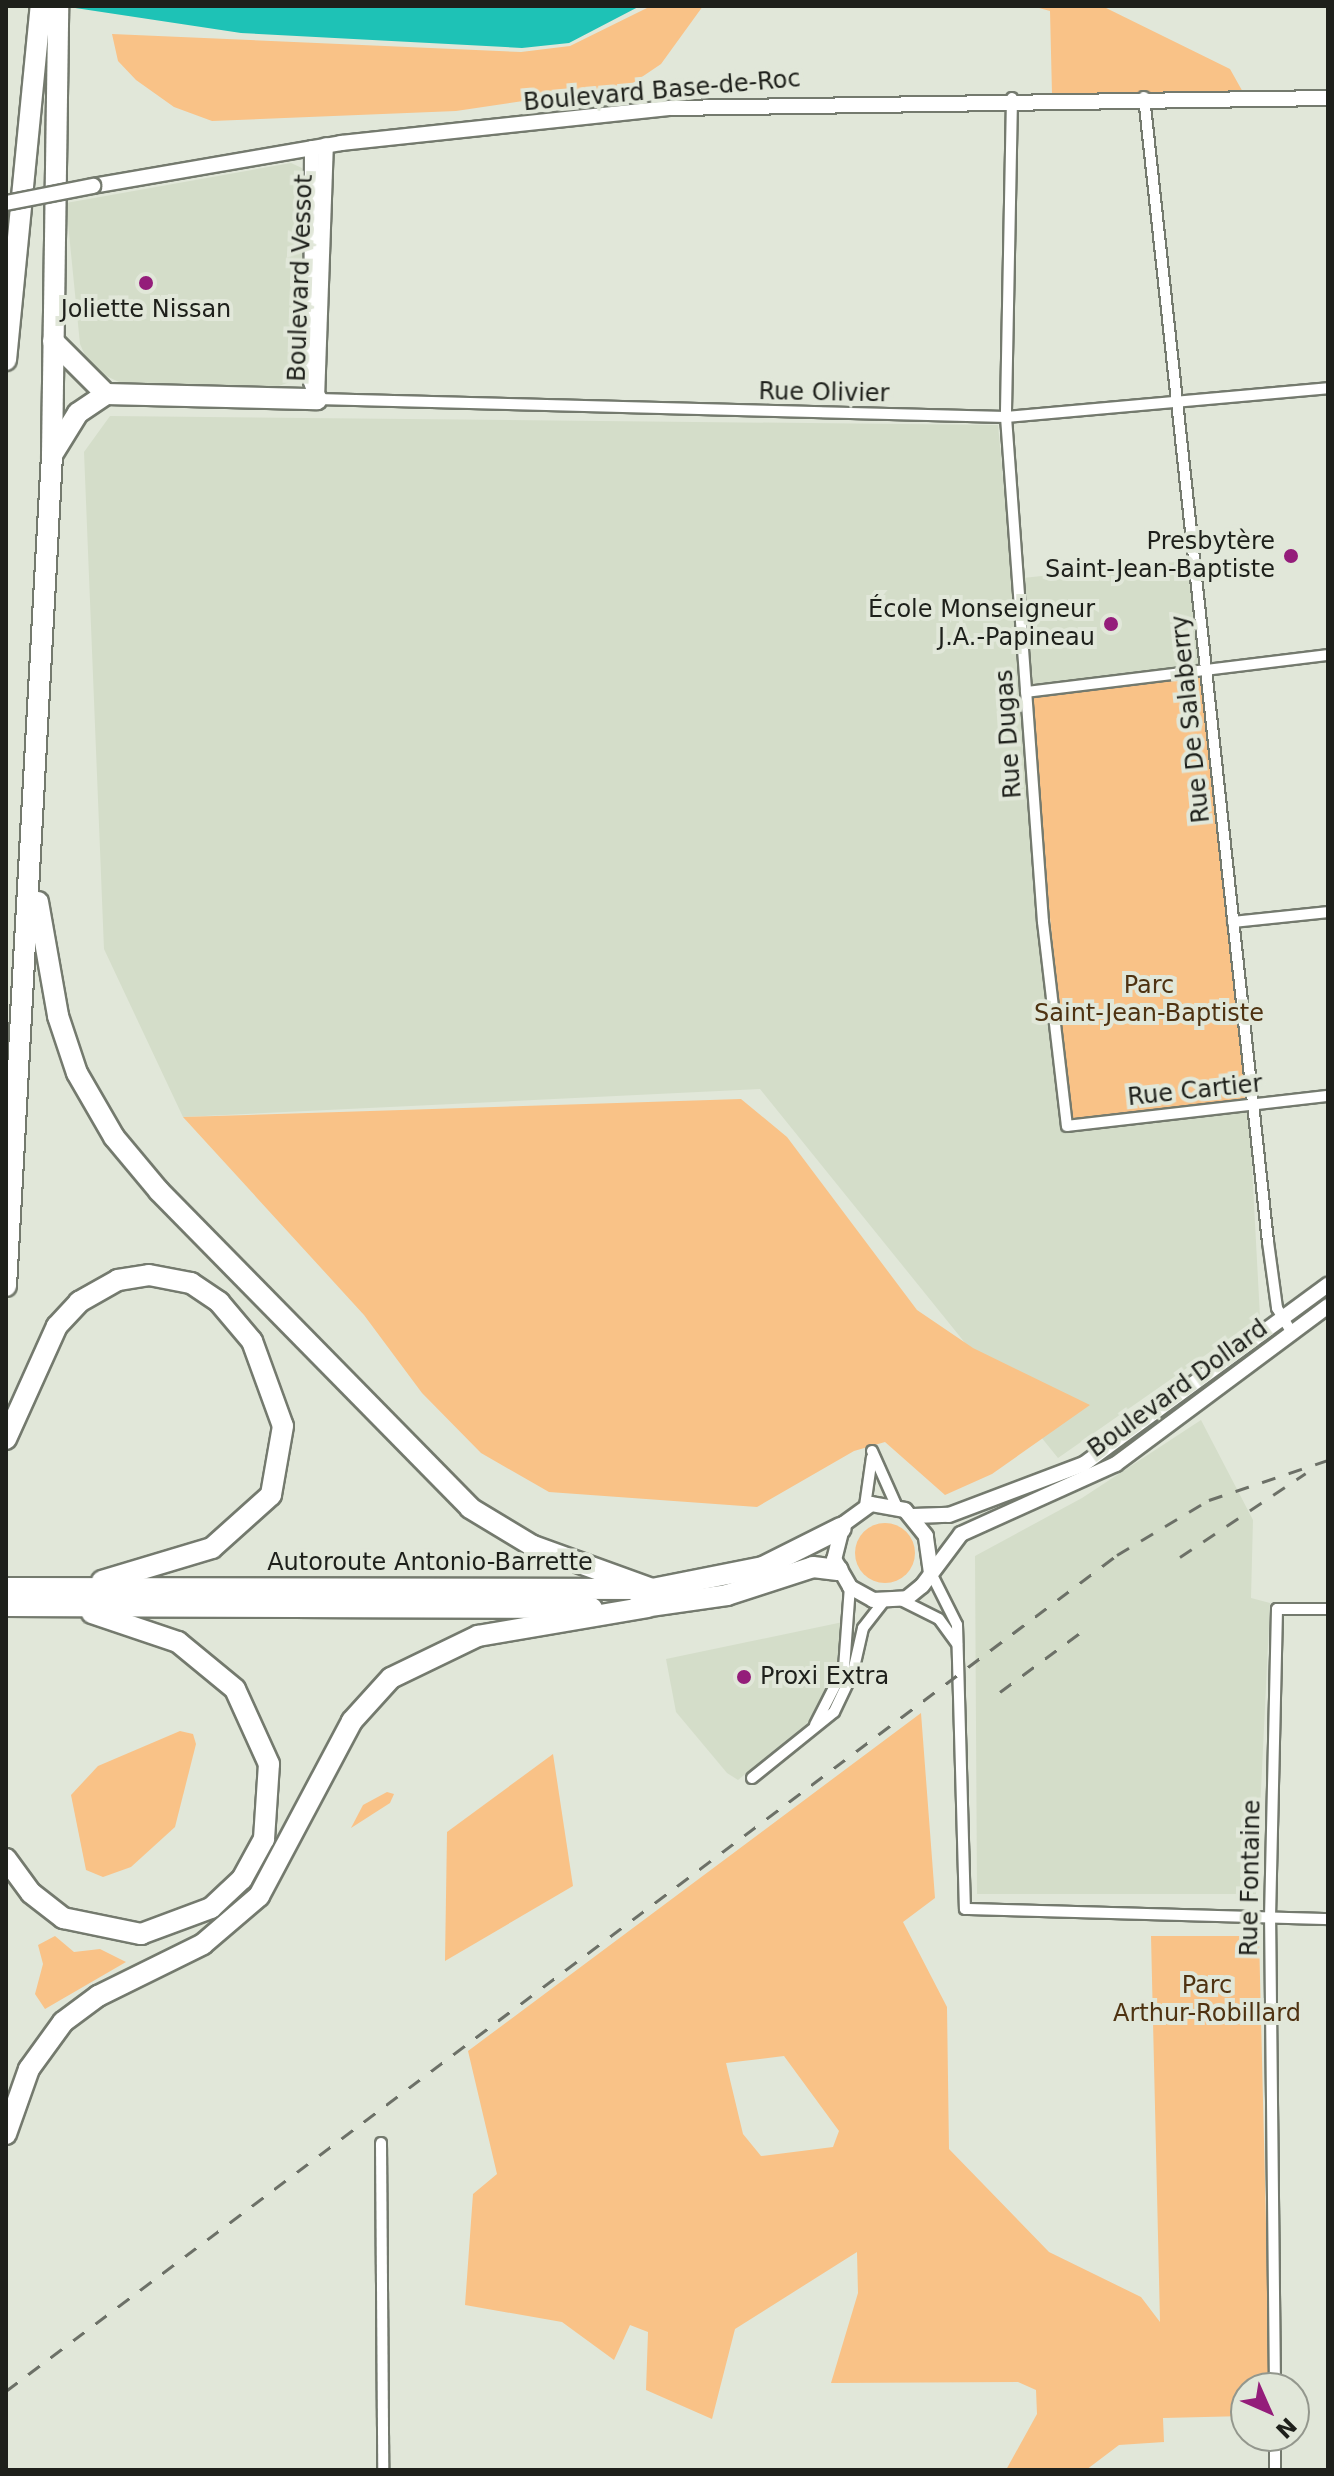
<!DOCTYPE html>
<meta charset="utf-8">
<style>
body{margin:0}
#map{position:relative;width:1334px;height:2476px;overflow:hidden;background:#e1e7d9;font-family:"DejaVu Sans",sans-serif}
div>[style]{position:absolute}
.built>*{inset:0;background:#d4ddc9;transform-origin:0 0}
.green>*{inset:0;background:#f9c287;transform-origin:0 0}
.round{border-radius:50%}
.water>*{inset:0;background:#1ec2b6}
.roads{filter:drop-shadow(2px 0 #747a6e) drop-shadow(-2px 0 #747a6e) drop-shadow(0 2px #747a6e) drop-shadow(0 -2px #747a6e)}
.street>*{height:10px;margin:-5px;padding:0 5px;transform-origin:5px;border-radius:5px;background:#fff}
.secondary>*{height:14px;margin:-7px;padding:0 7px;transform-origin:7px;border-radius:7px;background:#fff}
.highway>*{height:20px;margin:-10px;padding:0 10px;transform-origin:10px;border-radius:10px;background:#fff}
.rail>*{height:3px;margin-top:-1.5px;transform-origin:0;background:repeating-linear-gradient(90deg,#6c7067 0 14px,transparent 0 28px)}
.bridges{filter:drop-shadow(2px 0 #747a6e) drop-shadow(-2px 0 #747a6e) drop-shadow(0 2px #747a6e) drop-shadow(0 -2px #747a6e)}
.secondary-bridge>*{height:14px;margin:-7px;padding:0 7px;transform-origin:7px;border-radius:7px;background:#fff}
.dots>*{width:22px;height:22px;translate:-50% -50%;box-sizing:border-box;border:4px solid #e1e7d9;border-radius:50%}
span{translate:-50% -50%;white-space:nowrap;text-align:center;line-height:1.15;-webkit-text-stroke:8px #e1e7d9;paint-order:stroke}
.street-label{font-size:24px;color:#1e201b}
.poi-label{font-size:24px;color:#1e201b}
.right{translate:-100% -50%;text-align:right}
.left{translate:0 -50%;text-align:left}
.park-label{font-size:24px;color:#4e3211}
.frame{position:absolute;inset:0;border:8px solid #1e201b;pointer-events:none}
.north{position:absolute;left:1230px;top:2372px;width:80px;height:80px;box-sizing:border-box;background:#e1e7d9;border:2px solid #93978d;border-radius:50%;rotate:135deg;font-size:22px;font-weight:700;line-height:32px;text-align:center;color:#1e201b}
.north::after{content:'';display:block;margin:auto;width:28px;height:36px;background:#941d7a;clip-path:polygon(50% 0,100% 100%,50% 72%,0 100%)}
</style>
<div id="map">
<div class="built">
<div style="clip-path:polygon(291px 163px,302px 168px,307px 186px,293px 381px,270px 389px,119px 382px,91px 369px,80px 344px,66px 203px)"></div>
<div style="clip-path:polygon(110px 416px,998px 425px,1064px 1129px,1249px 1110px,1260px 1317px,1058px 1458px,760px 1089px,183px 1117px,104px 949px,84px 452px)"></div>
<div style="left:1194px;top:560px;width:111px;height:177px;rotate:84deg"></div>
<div style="clip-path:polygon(1201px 1420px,1253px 1520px,1251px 1598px,1270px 1603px,1256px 1894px,977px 1894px,975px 1556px,1082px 1498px)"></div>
<div style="clip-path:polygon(843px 1622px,838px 1669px,810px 1721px,738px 1780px,727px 1773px,676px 1712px,666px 1659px)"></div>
</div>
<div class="green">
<div style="clip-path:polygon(651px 6px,703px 6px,661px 64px,630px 85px,456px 111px,212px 121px,174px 107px,136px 80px,118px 61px,112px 34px,521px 52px,570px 46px)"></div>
<div style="clip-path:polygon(1032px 6px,1102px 6px,1230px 69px,1244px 94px,1052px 94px,1050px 11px)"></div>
<div style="left:1206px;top:670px;width:437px;height:181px;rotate:84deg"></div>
<div style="clip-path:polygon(741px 1099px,787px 1137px,917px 1310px,973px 1348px,1090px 1405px,992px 1474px,945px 1495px,885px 1442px,854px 1451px,757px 1507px,549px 1492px,481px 1453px,422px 1393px,364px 1315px,183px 1117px)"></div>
<div class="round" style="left:855px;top:1523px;width:60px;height:60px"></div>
<div style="clip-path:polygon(evenodd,921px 1713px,935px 1898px,903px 1922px,947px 2007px,949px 2149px,1049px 2252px,1141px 2297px,1160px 2322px,1151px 1936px,1259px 1936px,1270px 2388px,1246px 2388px,1246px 2416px,1163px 2418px,1164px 2442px,1119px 2445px,1086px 2470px,1006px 2470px,1037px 2414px,1036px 2390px,1018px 2382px,831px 2383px,858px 2293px,857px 2252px,735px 2329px,712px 2419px,646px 2390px,648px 2332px,630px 2325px,614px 2360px,562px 2322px,465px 2305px,473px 2194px,497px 2174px,468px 2051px,921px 1713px,784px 2056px,839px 2131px,833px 2147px,761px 2156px,743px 2134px,726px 2063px,784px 2056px)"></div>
<div style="clip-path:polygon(180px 1731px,193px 1734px,196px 1744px,175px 1827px,131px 1867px,103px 1877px,86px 1870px,71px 1795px,98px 1766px)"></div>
<div style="clip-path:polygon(553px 1754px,573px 1886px,445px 1961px,447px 1832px)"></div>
<div style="clip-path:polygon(387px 1792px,394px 1794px,390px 1803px,351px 1828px,363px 1805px)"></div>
<div style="clip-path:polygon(55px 1936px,74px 1952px,100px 1949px,126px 1962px,45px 2009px,35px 1994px,43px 1964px,38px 1945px)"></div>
</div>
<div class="water">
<div style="clip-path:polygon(62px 6px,523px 7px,640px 6px,569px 43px,522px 48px,241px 33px)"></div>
</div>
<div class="roads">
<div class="street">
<div style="left:1144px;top:97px;width:1152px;rotate:83.82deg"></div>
<div style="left:1268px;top:1242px;width:67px;rotate:82.2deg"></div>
<div style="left:1277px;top:1308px;width:29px;rotate:59deg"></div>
<div style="left:1012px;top:98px;width:319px;rotate:91.1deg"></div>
<div style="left:1006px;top:417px;width:506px;rotate:85.81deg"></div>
<div style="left:1043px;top:922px;width:205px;rotate:83.3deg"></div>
<div style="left:1067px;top:1126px;width:263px;rotate:-6.6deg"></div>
<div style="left:317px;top:399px;width:689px;rotate:1.5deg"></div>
<div style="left:1006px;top:417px;width:323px;rotate:-5.1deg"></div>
<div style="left:1026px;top:692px;width:304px;rotate:-7deg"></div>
<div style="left:1233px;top:922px;width:96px;rotate:-6deg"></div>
<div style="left:872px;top:1451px;width:59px;rotate:66deg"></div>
<div style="left:865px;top:1506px;width:49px;rotate:-81.9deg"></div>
<div style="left:931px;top:1573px;width:58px;rotate:63.4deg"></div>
<div style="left:957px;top:1625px;width:284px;rotate:88.4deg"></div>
<div style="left:965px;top:1909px;width:363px;rotate:1.6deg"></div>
<div style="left:901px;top:1600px;width:42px;rotate:26.6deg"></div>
<div style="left:939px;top:1619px;width:31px;rotate:54deg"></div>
<div style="left:815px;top:1725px;width:64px;rotate:-63deg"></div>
<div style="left:844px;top:1668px;width:81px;rotate:-85.8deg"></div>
<div style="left:752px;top:1778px;width:105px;rotate:-38.8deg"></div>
<div style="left:834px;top:1712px;width:44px;rotate:-64.6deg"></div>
<div style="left:853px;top:1672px;width:45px;rotate:-77.2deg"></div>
<div style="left:863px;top:1628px;width:33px;rotate:-52deg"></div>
<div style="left:381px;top:2143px;width:327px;rotate:89.6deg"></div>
<div style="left:1275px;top:2388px;width:470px;rotate:-90.6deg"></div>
<div style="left:1270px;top:1918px;width:309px;rotate:-88.7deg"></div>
<div style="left:1277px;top:1609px;width:51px"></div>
<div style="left:1275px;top:2436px;width:34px;rotate:90deg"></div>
</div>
<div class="secondary">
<div style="left:312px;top:148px;width:234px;rotate:90.2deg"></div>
<div style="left:311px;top:382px;width:18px;rotate:71deg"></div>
<div style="left:93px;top:186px;width:252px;rotate:-9.8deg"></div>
<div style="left:341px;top:143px;width:332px;rotate:-6.1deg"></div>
<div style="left:671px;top:108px;width:657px;rotate:-0.87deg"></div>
<div style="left:317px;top:399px;width:254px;rotate:-88deg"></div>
<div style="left:913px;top:1516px;width:36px;rotate:-2deg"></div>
<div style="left:949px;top:1515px;width:144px;rotate:-20.7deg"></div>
<div style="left:1084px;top:1464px;width:303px;rotate:-36.3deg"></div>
<div style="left:931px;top:1573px;width:37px;rotate:-98deg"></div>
<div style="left:926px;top:1536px;width:33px;rotate:-129deg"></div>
<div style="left:905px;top:1510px;width:35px;rotate:-170deg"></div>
<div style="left:871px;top:1504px;width:34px;rotate:144deg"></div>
<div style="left:843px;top:1524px;width:36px;rotate:104deg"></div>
<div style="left:834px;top:1559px;width:32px;rotate:60deg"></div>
<div style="left:850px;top:1587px;width:26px;rotate:29deg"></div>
<div style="left:873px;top:1600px;width:34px;rotate:-3deg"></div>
<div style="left:907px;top:1598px;width:19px;rotate:-39deg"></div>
<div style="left:922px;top:1586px;width:65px;rotate:-53.1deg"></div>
<div style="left:961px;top:1534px;width:170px;rotate:-24.3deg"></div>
<div style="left:1116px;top:1464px;width:264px;rotate:-36.7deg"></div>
</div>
<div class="highway">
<div style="left:53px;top:341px;width:75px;rotate:45deg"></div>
<div style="left:106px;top:394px;width:211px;rotate:1.4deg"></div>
<div style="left:6px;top:360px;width:356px;rotate:-84.4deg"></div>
<div style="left:52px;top:455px;width:49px;rotate:-58.2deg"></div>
<div style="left:78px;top:413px;width:34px;rotate:-34deg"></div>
<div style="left:38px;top:902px;width:116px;rotate:80deg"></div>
<div style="left:58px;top:1016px;width:60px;rotate:71.6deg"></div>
<div style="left:77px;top:1073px;width:74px;rotate:60deg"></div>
<div style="left:114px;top:1137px;width:70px;rotate:50.2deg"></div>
<div style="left:159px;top:1191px;width:444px;rotate:45.5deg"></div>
<div style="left:470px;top:1508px;width:74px;rotate:31.1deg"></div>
<div style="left:533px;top:1546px;width:127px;rotate:19.9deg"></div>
<div style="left:6px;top:1286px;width:832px;rotate:-86.83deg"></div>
<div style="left:52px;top:455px;width:449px;rotate:-89.2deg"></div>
<div style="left:6px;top:1439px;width:124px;rotate:-65.7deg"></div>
<div style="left:57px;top:1326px;width:33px;rotate:-47deg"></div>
<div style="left:79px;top:1302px;width:45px;rotate:-29.4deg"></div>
<div style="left:118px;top:1280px;width:31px;rotate:-9deg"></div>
<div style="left:149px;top:1275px;width:43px;rotate:10.8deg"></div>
<div style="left:191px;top:1283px;width:34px;rotate:34deg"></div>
<div style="left:219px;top:1302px;width:51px;rotate:49.8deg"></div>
<div style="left:252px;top:1341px;width:90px;rotate:70deg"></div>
<div style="left:283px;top:1426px;width:70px;rotate:99.9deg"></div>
<div style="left:271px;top:1495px;width:79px;rotate:138.1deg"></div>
<div style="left:212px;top:1548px;width:115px;rotate:163.3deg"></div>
<div style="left:6px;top:1588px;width:646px;rotate:0.09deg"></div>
<div style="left:652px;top:1589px;width:113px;rotate:-11.2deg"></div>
<div style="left:763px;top:1567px;width:87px;rotate:-26.6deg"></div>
<div style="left:6px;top:1606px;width:586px;rotate:0.2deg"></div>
<div style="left:636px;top:1608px;width:92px;rotate:-8.1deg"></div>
<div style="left:727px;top:1595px;width:90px;rotate:-18deg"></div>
<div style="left:813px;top:1567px;width:25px;rotate:7deg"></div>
<div style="left:6px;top:1859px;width:42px;rotate:53.7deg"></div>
<div style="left:31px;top:1893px;width:41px;rotate:38deg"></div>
<div style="left:63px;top:1918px;width:80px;rotate:11.6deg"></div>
<div style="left:141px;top:1934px;width:75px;rotate:-20.4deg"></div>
<div style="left:211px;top:1908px;width:42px;rotate:-43.1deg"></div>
<div style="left:242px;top:1879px;width:46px;rotate:-61.2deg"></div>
<div style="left:264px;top:1839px;width:75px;rotate:-86.2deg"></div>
<div style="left:269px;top:1764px;width:82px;rotate:-114.4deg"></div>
<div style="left:235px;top:1689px;width:74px;rotate:-140.5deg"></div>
<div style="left:178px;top:1642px;width:91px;rotate:-161.4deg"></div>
<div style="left:6px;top:2134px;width:69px;rotate:-70.5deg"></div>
<div style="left:29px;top:2069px;width:58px;rotate:-54.1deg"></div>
<div style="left:63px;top:2022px;width:44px;rotate:-36.6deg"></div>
<div style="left:98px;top:1996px;width:117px;rotate:-26.3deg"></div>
<div style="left:203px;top:1944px;width:74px;rotate:-40.6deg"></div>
<div style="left:259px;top:1896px;width:198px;rotate:-62deg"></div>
<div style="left:352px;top:1721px;width:58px;rotate:-47.8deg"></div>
<div style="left:391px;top:1678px;width:97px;rotate:-25.8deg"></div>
<div style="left:478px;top:1636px;width:172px;rotate:-9.7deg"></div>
</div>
</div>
<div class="rail">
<div style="left:1180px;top:1557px;width:151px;rotate:-33.7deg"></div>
<div style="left:1000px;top:1692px;width:101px;rotate:-36.5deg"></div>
<div style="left:6px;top:2391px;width:1390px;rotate:-36.96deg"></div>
<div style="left:1117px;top:1555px;width:107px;rotate:-30.9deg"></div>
<div style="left:1209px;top:1500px;width:126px;rotate:-18.6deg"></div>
</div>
<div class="bridges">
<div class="secondary-bridge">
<div style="left:6px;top:203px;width:89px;rotate:-11.1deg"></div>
</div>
</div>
<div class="dots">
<div style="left:146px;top:283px;background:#941d7a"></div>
<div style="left:1291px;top:556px;background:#941d7a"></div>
<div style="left:1111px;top:624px;background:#941d7a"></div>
<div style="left:744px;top:1677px;background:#941d7a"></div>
</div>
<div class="street-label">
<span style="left:662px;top:91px;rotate:-5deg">Boulevard Base-de-Roc</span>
<span style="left:301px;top:278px;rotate:-88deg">Boulevard Vessot</span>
<span style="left:824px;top:393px;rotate:1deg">Rue Olivier</span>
<span style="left:1191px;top:719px;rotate:-96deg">Rue De Salaberry</span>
<span style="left:1009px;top:734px;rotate:-94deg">Rue Dugas</span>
<span style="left:1195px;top:1091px;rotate:-6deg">Rue Cartier</span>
<span style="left:1178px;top:1389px;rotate:-36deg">Boulevard Dollard</span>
<span style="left:430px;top:1563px">Autoroute Antonio-Barrette</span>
<span style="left:1251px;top:1878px;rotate:-89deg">Rue Fontaine</span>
</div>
<div class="poi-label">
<span style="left:146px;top:310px">Joliette Nissan</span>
<span class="right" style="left:1275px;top:556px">Presbytère<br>Saint-Jean-Baptiste</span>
<span class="right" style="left:1095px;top:624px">École Monseigneur<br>J.A.-Papineau</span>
<span class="left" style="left:760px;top:1677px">Proxi Extra</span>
</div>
<div class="park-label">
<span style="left:1149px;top:1000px">Parc<br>Saint-Jean-Baptiste</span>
<span style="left:1207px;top:2000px">Parc<br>Arthur-Robillard</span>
</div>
<div class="frame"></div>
<div class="north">N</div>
</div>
